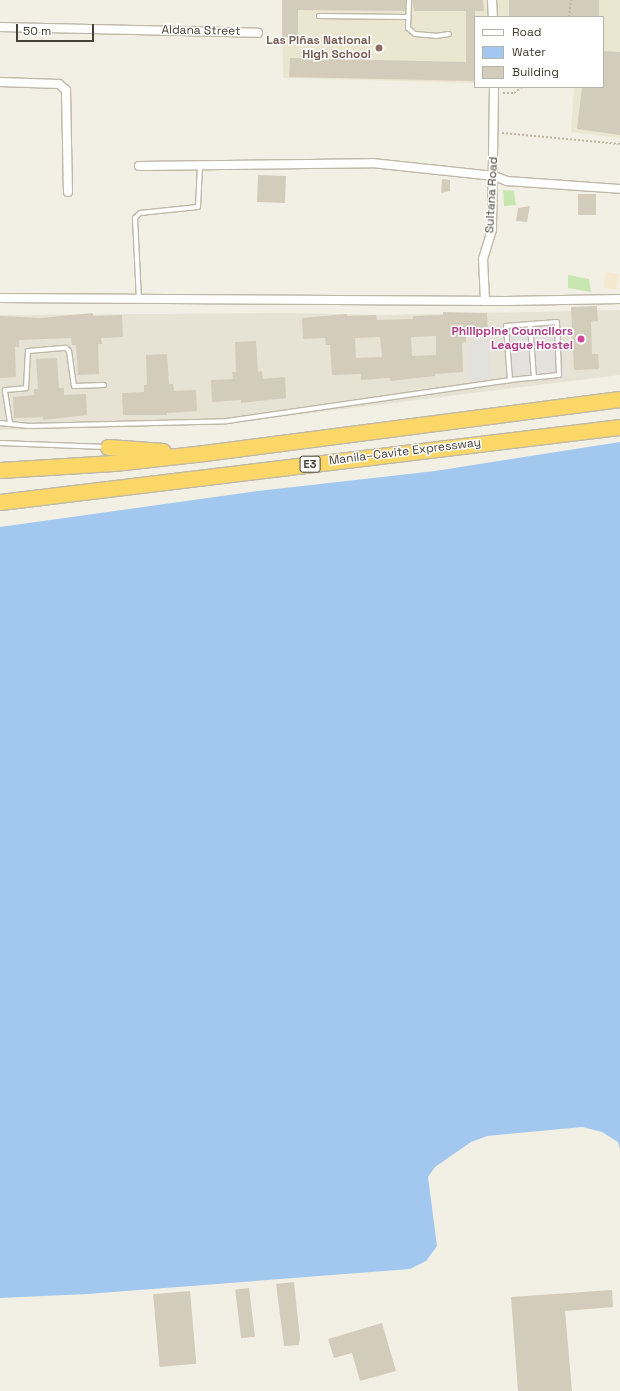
<!DOCTYPE html>
<meta charset="utf-8">
<style>
body{margin:0}
#map{position:relative;width:620px;height:1391px;overflow:hidden;background:#f2f0e5;font-family:"Space Grotesk",sans-serif}
div>[style]{position:absolute}
.residential>*{inset:0;background:#e6e2d4}
.commercial>*{inset:0;background:#f4e8d1;transform-origin:0 0}
.education>*{inset:0;background:#ebe6cf;transform-origin:0 0}
.green>*{inset:0;background:#c8e6af}
.parking>*{inset:0;background:#e3e1de;transform-origin:0 0}
.water>*{inset:0;background:#a2c8ef}
.building>*{inset:0;background:#d4ccbb;transform-origin:0 0}
.path>*{height:2px;margin-top:-1px;transform-origin:0;background:repeating-linear-gradient(90deg,#bfb59a 0 2px,transparent 0 4px)}
.roads{filter:drop-shadow(1px 0 #beb8a8) drop-shadow(-1px 0 #beb8a8) drop-shadow(0 1px #beb8a8) drop-shadow(0 -1px #beb8a8)}
.lane>*{height:4px;margin:-2px;padding:0 2px;transform-origin:2px;border-radius:2px;background:#fff}
.street>*{height:8px;margin:-4px;padding:0 4px;transform-origin:4px;border-radius:4px;background:#fff}
.highway>*{height:15px;margin:-7.5px;padding:0 7.5px;transform-origin:7.5px;border-radius:7.5px;background:#fbd768}
.dots>*{width:11px;height:11px;translate:-50% -50%;box-sizing:border-box;border:2px solid #fff;border-radius:50%}
span{translate:-50% -50%;white-space:nowrap;text-align:center;line-height:1.15;-webkit-text-stroke:3px #fff;paint-order:stroke}
.shield-label span{padding:1px 3px;background:#fff;border:1px solid;border-radius:3px;-webkit-text-stroke-width:0}
.shield-label{font-size:11px;color:#454035;font-weight:700}
.street-label{font-size:12px;color:#454035}
.education-label{font-size:12px;color:#785e54;font-weight:700}
.right{translate:-100% -50%;text-align:right}
.hotel-label{font-size:12px;color:#b23c85;font-weight:700}
.legend{position:absolute;left:474px;top:16px;width:130px;height:72px;box-sizing:border-box;background:#fff;border:1px solid #b5b3ae;margin:0;padding:5px 7px;list-style:none;font-size:12px;color:#454035}
.legend li{display:flex;align-items:center;gap:8px;height:20px}
.legend b{width:20px;border:1px solid #b5b3ae}
.scale{position:absolute;left:16px;top:24px;width:78px;height:18px;box-sizing:border-box;border:2px solid #454035;border-top:0;padding-left:5px;font-size:12px;line-height:14px;white-space:nowrap;color:#454035;-webkit-text-stroke:3px #fff;paint-order:stroke}
</style>
<div id="map">
<div class="residential">
<div style="clip-path:polygon(620px 310px,620px 375px,215px 425px,0 430px,0 315px,288px 313px,387px 315px)"></div>
</div>
<div class="commercial">
<div style="left:606px;top:272px;width:13px;height:16px;rotate:9deg"></div>
</div>
<div class="education">
<div style="clip-path:polygon(282px 0,487px 0,488px 17px,475px 17px,475px 83px,283px 78px)"></div>
<div style="left:495px;top:0;width:73px;height:17px"></div>
<div style="clip-path:polygon(579px 0,620px 0,620px 69px,603px 67px,603px 17px,578px 17px)"></div>
<div style="clip-path:polygon(620px 71px,620px 138px,571px 132px,574px 87px,603px 87px)"></div>
</div>
<div class="green">
<div style="clip-path:polygon(503px 190px,514px 191px,516px 205px,504px 206px)"></div>
<div style="clip-path:polygon(568px 275px,589px 279px,591px 292px,568px 288px)"></div>
</div>
<div class="parking">
<div style="left:561px;top:319px;width:60px;height:59px;rotate:86deg"></div>
<div style="clip-path:polygon(488px 337px,491px 383px,470px 385px,467px 346px,471px 345px,471px 338px)"></div>
</div>
<div class="water">
<div style="clip-path:polygon(620px 442px,620px 1149px,618px 1142px,602px 1132px,582px 1127px,487px 1136px,471px 1142px,435px 1167px,428px 1177px,437px 1246px,426px 1261px,410px 1269px,87px 1294px,0 1298px,0 527px,258px 491px,435px 471px)"></div>
</div>
<div class="building">
<div style="clip-path:polygon(282px 0,406px 0,405px 11px,298px 10px,298px 37px,282px 37px)"></div>
<div style="clip-path:polygon(412px 0,483px 0,484px 11px,475px 11px,475px 81px,289px 77px,290px 58px,466px 62px,466px 11px,414px 11px)"></div>
<div style="left:509px;top:0;width:90px;height:17px"></div>
<div style="clip-path:polygon(603px 51px,620px 52px,620px 135px,577px 129px,582px 87px,603px 87px)"></div>
<div style="left:258px;top:175px;width:28px;height:27px;rotate:2deg"></div>
<div style="clip-path:polygon(442px 179px,450px 180px,450px 191px,441px 193px)"></div>
<div style="left:578px;top:194px;width:18px;height:21px"></div>
<div style="clip-path:polygon(530px 206px,527px 222px,516px 221px,518px 208px)"></div>
<div style="clip-path:polygon(597px 306px,598px 321px,591px 322px,592px 354px,598px 354px,599px 369px,574px 370px,571px 307px)"></div>
<div style="clip-path:polygon(evenodd,443px 312px,487px 313px,488px 335px,466px 336px,466px 342px,462px 343px,463px 372px,435px 374px,435px 376px,390px 381px,390px 378px,361px 380px,361px 374px,332px 375px,330px 345px,326px 345px,325px 338px,303px 339px,302px 318px,347px 314px,347px 316px,376px 315px,377px 320px,413px 319px,413px 316px,443px 315px,443px 312px,436px 336px,436px 355px,412px 356px,411px 337px,436px 336px,443px 312px,380px 337px,382px 357px,356px 358px,355px 338px,380px 337px)"></div>
<div style="clip-path:polygon(93px 313px,93px 316px,122px 315px,123px 337px,101px 338px,102px 344px,98px 344px,99px 374px,78px 375px,76px 345px,72px 345px,71px 338px,19px 340px,19px 347px,15px 347px,16px 377px,0 378px,0 316px,40px 318px)"></div>
<div style="clip-path:polygon(256px 341px,258px 372px,262px 371px,263px 379px,285px 377px,286px 398px,241px 403px,241px 400px,212px 402px,211px 380px,233px 379px,232px 372px,236px 372px,235px 342px)"></div>
<div style="clip-path:polygon(167px 354px,169px 384px,173px 384px,174px 391px,196px 390px,197px 411px,167px 413px,167px 415px,123px 415px,122px 393px,144px 392px,144px 385px,147px 385px,146px 355px)"></div>
<div style="clip-path:polygon(57px 358px,59px 388px,64px 388px,64px 395px,86px 394px,87px 415px,43px 420px,43px 417px,14px 418px,13px 397px,34px 395px,34px 389px,38px 389px,36px 359px)"></div>
<div style="clip-path:polygon(294px 1282px,300px 1338px,299px 1345px,284px 1346px,276px 1284px)"></div>
<div style="left:249px;top:1288px;width:49px;height:14px;rotate:83deg"></div>
<div style="clip-path:polygon(612px 1290px,613px 1307px,565px 1311px,572px 1391px,518px 1391px,511px 1297px)"></div>
<div style="left:190px;top:1291px;width:73px;height:37px;rotate:85deg"></div>
<div style="clip-path:polygon(382px 1323px,396px 1371px,360px 1381px,352px 1353px,334px 1358px,328px 1339px)"></div>
</div>
<div class="path">
<div style="left:569px;top:17px;width:17px;rotate:-83deg"></div>
<div style="left:503px;top:93px;width:11px"></div>
<div style="left:514px;top:93px;width:10px;rotate:-37deg"></div>
<div style="left:502px;top:133px;width:119px;rotate:5.3deg"></div>
</div>
<div class="roads">
<div class="lane">
<div style="left:409px;top:0;width:28px;rotate:92deg"></div>
<div style="left:408px;top:28px;width:9px;rotate:41deg"></div>
<div style="left:415px;top:34px;width:21px;rotate:5deg"></div>
<div style="left:436px;top:36px;width:13px;rotate:-9deg"></div>
<div style="left:319px;top:16px;width:88px;rotate:0.7deg"></div>
<div style="left:139px;top:300px;width:82px;rotate:-92.8deg"></div>
<div style="left:135px;top:218px;width:7px;rotate:-45deg"></div>
<div style="left:140px;top:213px;width:58px;rotate:-5.9deg"></div>
<div style="left:198px;top:207px;width:41px;rotate:-87.2deg"></div>
<div style="left:530px;top:324px;width:54px;rotate:85.8deg"></div>
<div style="left:0;top:423px;width:29px;rotate:6deg"></div>
<div style="left:29px;top:426px;width:198px;rotate:-1.4deg"></div>
<div style="left:227px;top:421px;width:286px;rotate:-8.2deg"></div>
<div style="left:510px;top:380px;width:49px;rotate:-5.8deg"></div>
<div style="left:559px;top:375px;width:53px;rotate:-92.2deg"></div>
<div style="left:557px;top:322px;width:51px;rotate:175.5deg"></div>
<div style="left:506px;top:326px;width:54px;rotate:85.8deg"></div>
<div style="left:10px;top:423px;width:33px;rotate:-99deg"></div>
<div style="left:5px;top:390px;width:21px;rotate:-5deg"></div>
<div style="left:26px;top:388px;width:37px;rotate:-87deg"></div>
<div style="left:28px;top:351px;width:38px;rotate:-5deg"></div>
<div style="left:66px;top:348px;width:4px;rotate:45deg"></div>
<div style="left:69px;top:351px;width:35px;rotate:82deg"></div>
<div style="left:74px;top:386px;width:30px;rotate:-2deg"></div>
<div style="left:0;top:443px;width:106px;rotate:2.2deg"></div>
</div>
<div class="street">
<div style="left:492px;top:0;width:17px;rotate:87deg"></div>
<div style="left:0;top:27px;width:258px;rotate:1.3deg"></div>
<div style="left:0;top:82px;width:59px;rotate:1.9deg"></div>
<div style="left:59px;top:84px;width:9px;rotate:41deg"></div>
<div style="left:66px;top:90px;width:102px;rotate:88.9deg"></div>
<div style="left:139px;top:166px;width:233px;rotate:-0.7deg"></div>
<div style="left:372px;top:163px;width:123px;rotate:6.1deg"></div>
<div style="left:494px;top:176px;width:14px;rotate:21deg"></div>
<div style="left:507px;top:181px;width:113px;rotate:4deg"></div>
<div style="left:0;top:298px;width:503px;rotate:0.34deg"></div>
<div style="left:503px;top:301px;width:117px;rotate:-1deg"></div>
<div style="left:485px;top:301px;width:42px;rotate:-92.7deg"></div>
<div style="left:483px;top:259px;width:31px;rotate:-73deg"></div>
<div style="left:492px;top:229px;width:142px;rotate:-89.2deg"></div>
</div>
<div class="highway">
<div style="left:108px;top:447px;width:55px;rotate:4.2deg"></div>
<div style="left:0;top:470px;width:114px;rotate:-3.5deg"></div>
<div style="left:114px;top:463px;width:91px;rotate:-6.3deg"></div>
<div style="left:204px;top:453px;width:419px;rotate:-7.4deg"></div>
<div style="left:0;top:502px;width:625px;rotate:-6.9deg"></div>
</div>
</div>
<div class="dots">
<div style="left:379px;top:48px;background:#8d6e63"></div>
<div style="left:581px;top:339px;background:#d1479c"></div>
</div>
<div class="shield-label">
<span style="left:310px;top:464px">E3</span>
</div>
<div class="street-label">
<span style="left:201px;top:31px;rotate:1deg">Aldana Street</span>
<span style="left:492px;top:195px;rotate:-87deg">Sultana Road</span>
<span style="left:405px;top:452px;rotate:-7deg">Manila–Cavite Expressway</span>
</div>
<div class="education-label">
<span class="right" style="left:371px;top:48px">Las Piñas National<br>HIgh School</span>
</div>
<div class="hotel-label">
<span class="right" style="left:573px;top:339px">Philippine Councilors<br>League Hostel</span>
</div>
<ul class="legend">
<li><b style="height:5px;background:#fff"></b>Road</li>
<li><b style="height:11px;background:#a2c8ef"></b>Water</li>
<li><b style="height:11px;background:#d4ccbb"></b>Building</li>
</ul>
<div class="scale">50 m</div>
</div>
